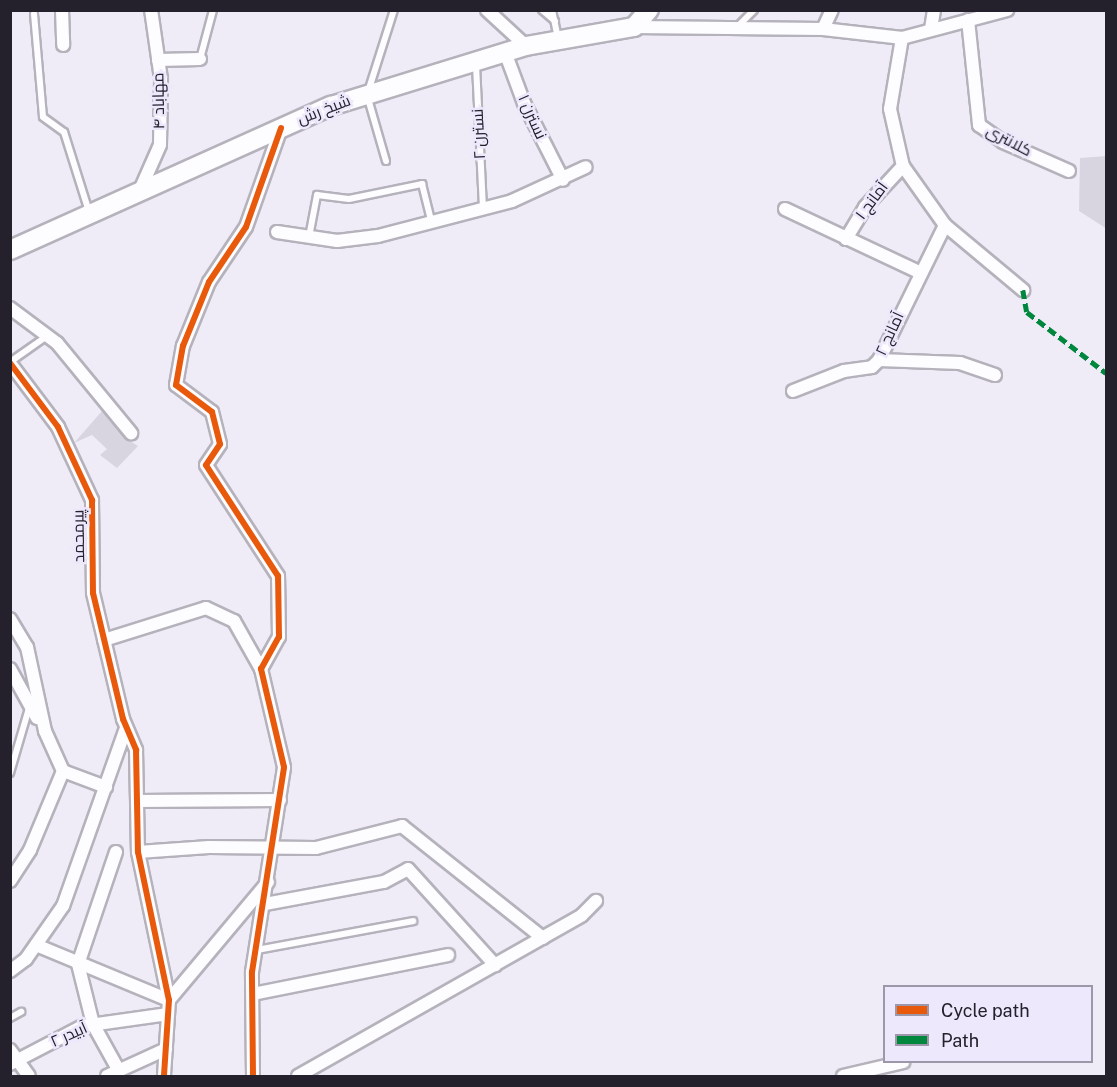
<!DOCTYPE html>
<meta charset="utf-8">
<style>
body{margin:0}
#map{position:relative;width:1117px;height:1087px;overflow:hidden;background:#efecf7;font-family:"Public Sans",Cairo,sans-serif}
div>[style]{position:absolute}
.building>*{inset:0;background:#d8d5e0}
.roads{filter:drop-shadow(2px 0 #b5b2bc) drop-shadow(-2px 0 #b5b2bc) drop-shadow(0 2px #b5b2bc) drop-shadow(0 -2px #b5b2bc)}
.lane>*{height:6px;margin:-3px;padding:0 3px;transform-origin:3px;border-radius:3px;background:#fdfcfe}
.street>*{height:12px;margin:-6px;padding:0 6px;transform-origin:6px;border-radius:6px;background:#fdfcfe}
.secondary>*{height:18px;margin:-9px;padding:0 9px;transform-origin:9px;border-radius:9px;background:#fdfcfe}
.quiet>*{height:4.5px;margin-top:-2.25px;transform-origin:0;background:repeating-linear-gradient(90deg,#00873e 0 9px,transparent 0 13.5px)}
.cycleway>*{height:6px;margin:-3px;padding:0 3px;transform-origin:3px;border-radius:3px;background:#e8590c}
span{translate:-50% -50%;white-space:nowrap;text-align:center;line-height:1.15;-webkit-text-stroke:5px #ede8fc;paint-order:stroke}
.street-label{font-size:16px;color:#24212d}
.frame{position:absolute;inset:0;border:12px solid #24212d;pointer-events:none}
.legend{position:absolute;left:883px;top:985px;width:210px;height:78px;box-sizing:border-box;background:#ede8fc;border:2px solid #9d98a9;margin:0;padding:8px 10px;list-style:none;font-size:18px;color:#24212d}
.legend li{display:flex;align-items:center;gap:12px;height:30px}
.legend b{width:30px;border:2px solid #9d98a9}
</style>
<div id="map">
<div class="building">
<div style="clip-path:polygon(1107px 156px,1107px 229px,1079px 211px,1080px 158px)"></div>
<div style="clip-path:polygon(102px 411px,125px 438px,138px 446px,117px 468px,100px 455px,107px 449px,92px 435px,74px 443px)"></div>
</div>
<div class="roads">
<div class="lane">
<div style="left:542px;top:10px;width:17px;rotate:40deg"></div>
<div style="left:552px;top:10px;width:30px;rotate:78deg"></div>
<div style="left:34px;top:14px;width:103px;rotate:85deg"></div>
<div style="left:43px;top:117px;width:26px;rotate:36deg"></div>
<div style="left:64px;top:132px;width:84px;rotate:72.6deg"></div>
<div style="left:737px;top:27px;width:24px;rotate:-45deg"></div>
<div style="left:200px;top:59px;width:51px;rotate:-75.1deg"></div>
<div style="left:476px;top:65px;width:142px;rotate:87.2deg"></div>
<div style="left:386px;top:161px;width:69px;rotate:-106.1deg"></div>
<div style="left:367px;top:95px;width:89px;rotate:-72.4deg"></div>
<div style="left:309px;top:237px;width:43px;rotate:-79.2deg"></div>
<div style="left:317px;top:195px;width:32px;rotate:7deg"></div>
<div style="left:349px;top:199px;width:75px;rotate:-11.6deg"></div>
<div style="left:422px;top:184px;width:38px;rotate:76deg"></div>
<div style="left:10px;top:362px;width:45px;rotate:-35.1deg"></div>
<div style="left:10px;top:773px;width:68px;rotate:-73.7deg"></div>
<div style="left:257px;top:950px;width:159px;rotate:-10.5deg"></div>
<div style="left:10px;top:1018px;width:13px;rotate:-29deg"></div>
</div>
<div class="street">
<div style="left:62px;top:10px;width:35px;rotate:88deg"></div>
<div style="left:487px;top:10px;width:53px;rotate:42.7deg"></div>
<div style="left:968px;top:20px;width:106px;rotate:84deg"></div>
<div style="left:979px;top:125px;width:29px;rotate:35deg"></div>
<div style="left:1003px;top:142px;width:72px;rotate:23.7deg"></div>
<div style="left:634px;top:27px;width:189px;rotate:0.6deg"></div>
<div style="left:823px;top:29px;width:21px;rotate:-65deg"></div>
<div style="left:823px;top:29px;width:80px;rotate:6.5deg"></div>
<div style="left:902px;top:38px;width:109px;rotate:-14.9deg"></div>
<div style="left:931px;top:29px;width:19px;rotate:-81deg"></div>
<div style="left:902px;top:38px;width:72px;rotate:99.6deg"></div>
<div style="left:890px;top:109px;width:58px;rotate:77.2deg"></div>
<div style="left:903px;top:166px;width:72px;rotate:54.6deg"></div>
<div style="left:945px;top:225px;width:102px;rotate:39.8deg"></div>
<div style="left:505px;top:52px;width:54px;rotate:69.6deg"></div>
<div style="left:524px;top:103px;width:86px;rotate:63.1deg"></div>
<div style="left:158px;top:60px;width:42px;rotate:-1.4deg"></div>
<div style="left:141px;top:188px;width:47px;rotate:-66.2deg"></div>
<div style="left:160px;top:145px;width:66px;rotate:-89.1deg"></div>
<div style="left:161px;top:79px;width:70px;rotate:-98.2deg"></div>
<div style="left:785px;top:209px;width:148px;rotate:25.2deg"></div>
<div style="left:277px;top:232px;width:61px;rotate:8.5deg"></div>
<div style="left:337px;top:241px;width:41px;rotate:-7deg"></div>
<div style="left:378px;top:236px;width:138px;rotate:-14.6deg"></div>
<div style="left:512px;top:201px;width:81px;rotate:-24.7deg"></div>
<div style="left:846px;top:239px;width:37px;rotate:-59deg"></div>
<div style="left:865px;top:207px;width:56px;rotate:-47.2deg"></div>
<div style="left:10px;top:308px;width:59px;rotate:36.7deg"></div>
<div style="left:57px;top:343px;width:117px;rotate:50.6deg"></div>
<div style="left:879px;top:360px;width:81px;rotate:2.1deg"></div>
<div style="left:960px;top:363px;width:37px;rotate:19deg"></div>
<div style="left:10px;top:363px;width:80px;rotate:53.1deg"></div>
<div style="left:58px;top:427px;width:81px;rotate:65deg"></div>
<div style="left:92px;top:500px;width:93px;rotate:89.4deg"></div>
<div style="left:93px;top:593px;width:130px;rotate:76.6deg"></div>
<div style="left:123px;top:719px;width:34px;rotate:67deg"></div>
<div style="left:136px;top:750px;width:102px;rotate:88.9deg"></div>
<div style="left:138px;top:852px;width:151px;rotate:78.2deg"></div>
<div style="left:169px;top:1000px;width:76px;rotate:93.8deg"></div>
<div style="left:793px;top:391px;width:55px;rotate:-21.4deg"></div>
<div style="left:844px;top:371px;width:28px;rotate:-8deg"></div>
<div style="left:872px;top:367px;width:10px;rotate:-45deg"></div>
<div style="left:879px;top:360px;width:150px;rotate:-63.9deg"></div>
<div style="left:10px;top:619px;width:33px;rotate:59deg"></div>
<div style="left:27px;top:647px;width:86px;rotate:77.9deg"></div>
<div style="left:45px;top:731px;width:44px;rotate:65.8deg"></div>
<div style="left:63px;top:771px;width:46px;rotate:20.4deg"></div>
<div style="left:104px;top:640px;width:107px;rotate:-17.4deg"></div>
<div style="left:206px;top:608px;width:31px;rotate:25deg"></div>
<div style="left:234px;top:621px;width:55px;rotate:60.6deg"></div>
<div style="left:10px;top:669px;width:56px;rotate:61.1deg"></div>
<div style="left:137px;top:801px;width:143px;rotate:-0.4deg"></div>
<div style="left:116px;top:852px;width:118px;rotate:108.7deg"></div>
<div style="left:78px;top:964px;width:62px;rotate:76deg"></div>
<div style="left:93px;top:1024px;width:54px;rotate:61deg"></div>
<div style="left:138px;top:852px;width:71px;rotate:-4deg"></div>
<div style="left:209px;top:847px;width:107px;rotate:0.5deg"></div>
<div style="left:316px;top:848px;width:89px;rotate:-14.3deg"></div>
<div style="left:402px;top:826px;width:180px;rotate:38.5deg"></div>
<div style="left:10px;top:881px;width:37px;rotate:-57deg"></div>
<div style="left:30px;top:850px;width:86px;rotate:-67.3deg"></div>
<div style="left:265px;top:904px;width:121px;rotate:-10.5deg"></div>
<div style="left:384px;top:882px;width:27px;rotate:-28deg"></div>
<div style="left:408px;top:869px;width:130px;rotate:47.8deg"></div>
<div style="left:36px;top:945px;width:144px;rotate:22.5deg"></div>
<div style="left:169px;top:1000px;width:154px;rotate:-50deg"></div>
<div style="left:10px;top:971px;width:20px;rotate:-37deg"></div>
<div style="left:26px;top:959px;width:65px;rotate:-55.1deg"></div>
<div style="left:63px;top:906px;width:189px;rotate:-70.5deg"></div>
<div style="left:253px;top:994px;width:199px;rotate:-11.3deg"></div>
<div style="left:10px;top:1050px;width:32px;rotate:54deg"></div>
<div style="left:10px;top:1064px;width:82px;rotate:-27.5deg"></div>
<div style="left:83px;top:1026px;width:86px;rotate:-8deg"></div>
<div style="left:107px;top:1076px;width:65px;rotate:-24.6deg"></div>
<div style="left:253px;top:1076px;width:104px;rotate:-90.6deg"></div>
<div style="left:252px;top:972px;width:207px;rotate:-81.1deg"></div>
<div style="left:284px;top:767px;width:101px;rotate:-103.2deg"></div>
<div style="left:261px;top:669px;width:37px;rotate:-61deg"></div>
<div style="left:279px;top:637px;width:61px;rotate:-90.9deg"></div>
<div style="left:278px;top:576px;width:132px;rotate:-123deg"></div>
<div style="left:206px;top:465px;width:25px;rotate:-56deg"></div>
<div style="left:220px;top:444px;width:33px;rotate:-104deg"></div>
<div style="left:212px;top:412px;width:45px;rotate:-143.1deg"></div>
<div style="left:176px;top:385px;width:40px;rotate:-80deg"></div>
<div style="left:183px;top:346px;width:69px;rotate:-67.9deg"></div>
<div style="left:209px;top:282px;width:66px;rotate:-56.1deg"></div>
<div style="left:246px;top:227px;width:105px;rotate:-70.5deg"></div>
<div style="left:298px;top:1076px;width:326px;rotate:-29.5deg"></div>
<div style="left:582px;top:915px;width:20px;rotate:-45deg"></div>
<div style="left:843px;top:1076px;width:62px;rotate:-13.1deg"></div>
</div>
<div class="secondary">
<div style="left:10px;top:250px;width:352px;rotate:-24.2deg"></div>
<div style="left:331px;top:106px;width:204px;rotate:-17.1deg"></div>
<div style="left:526px;top:46px;width:110px;rotate:-10deg"></div>
<div style="left:634px;top:27px;width:23px;rotate:-49deg"></div>
</div>
</div>
<div class="quiet">
<div style="left:1023px;top:290px;width:22px;rotate:80deg"></div>
<div style="left:1027px;top:312px;width:100px;rotate:37.7deg"></div>
</div>
<div class="cycleway">
<div style="left:10px;top:363px;width:80px;rotate:53.1deg"></div>
<div style="left:58px;top:427px;width:81px;rotate:65deg"></div>
<div style="left:92px;top:500px;width:93px;rotate:89.4deg"></div>
<div style="left:93px;top:593px;width:130px;rotate:76.6deg"></div>
<div style="left:123px;top:719px;width:34px;rotate:67deg"></div>
<div style="left:136px;top:750px;width:102px;rotate:88.9deg"></div>
<div style="left:138px;top:852px;width:151px;rotate:78.2deg"></div>
<div style="left:169px;top:1000px;width:76px;rotate:93.8deg"></div>
<div style="left:253px;top:1076px;width:104px;rotate:-90.6deg"></div>
<div style="left:252px;top:972px;width:207px;rotate:-81.1deg"></div>
<div style="left:284px;top:767px;width:101px;rotate:-103.2deg"></div>
<div style="left:261px;top:669px;width:37px;rotate:-61deg"></div>
<div style="left:279px;top:637px;width:61px;rotate:-90.9deg"></div>
<div style="left:278px;top:576px;width:132px;rotate:-123deg"></div>
<div style="left:206px;top:465px;width:25px;rotate:-56deg"></div>
<div style="left:220px;top:444px;width:33px;rotate:-104deg"></div>
<div style="left:212px;top:412px;width:45px;rotate:-143.1deg"></div>
<div style="left:176px;top:385px;width:40px;rotate:-80deg"></div>
<div style="left:183px;top:346px;width:69px;rotate:-67.9deg"></div>
<div style="left:209px;top:282px;width:66px;rotate:-56.1deg"></div>
<div style="left:246px;top:227px;width:105px;rotate:-70.5deg"></div>
</div>
<div class="street-label">
<span style="left:159px;top:101px;rotate:-91deg">مهاباد ۴</span>
<span style="left:324px;top:110px;rotate:-21deg">شیخ رش</span>
<span style="left:532px;top:117px;rotate:66deg">نسترن ۱</span>
<span style="left:479px;top:134px;rotate:-93deg">نسترن ۲</span>
<span style="left:1009px;top:141px;rotate:28deg">کلانتری</span>
<span style="left:872px;top:201px;rotate:-53deg">آمانج ۱</span>
<span style="left:890px;top:334px;rotate:-65deg">آمانج ۲</span>
<span style="left:79px;top:536px;rotate:-91deg">پیرمحمد</span>
<span style="left:69px;top:1035px;rotate:-24deg">آبیدر ۲</span>
</div>
<div class="frame"></div>
<ul class="legend">
<li><b style="height:8px;background:#e8590c"></b>Cycle path</li>
<li><b style="height:8px;background:#00873e"></b>Path</li>
</ul>
</div>
